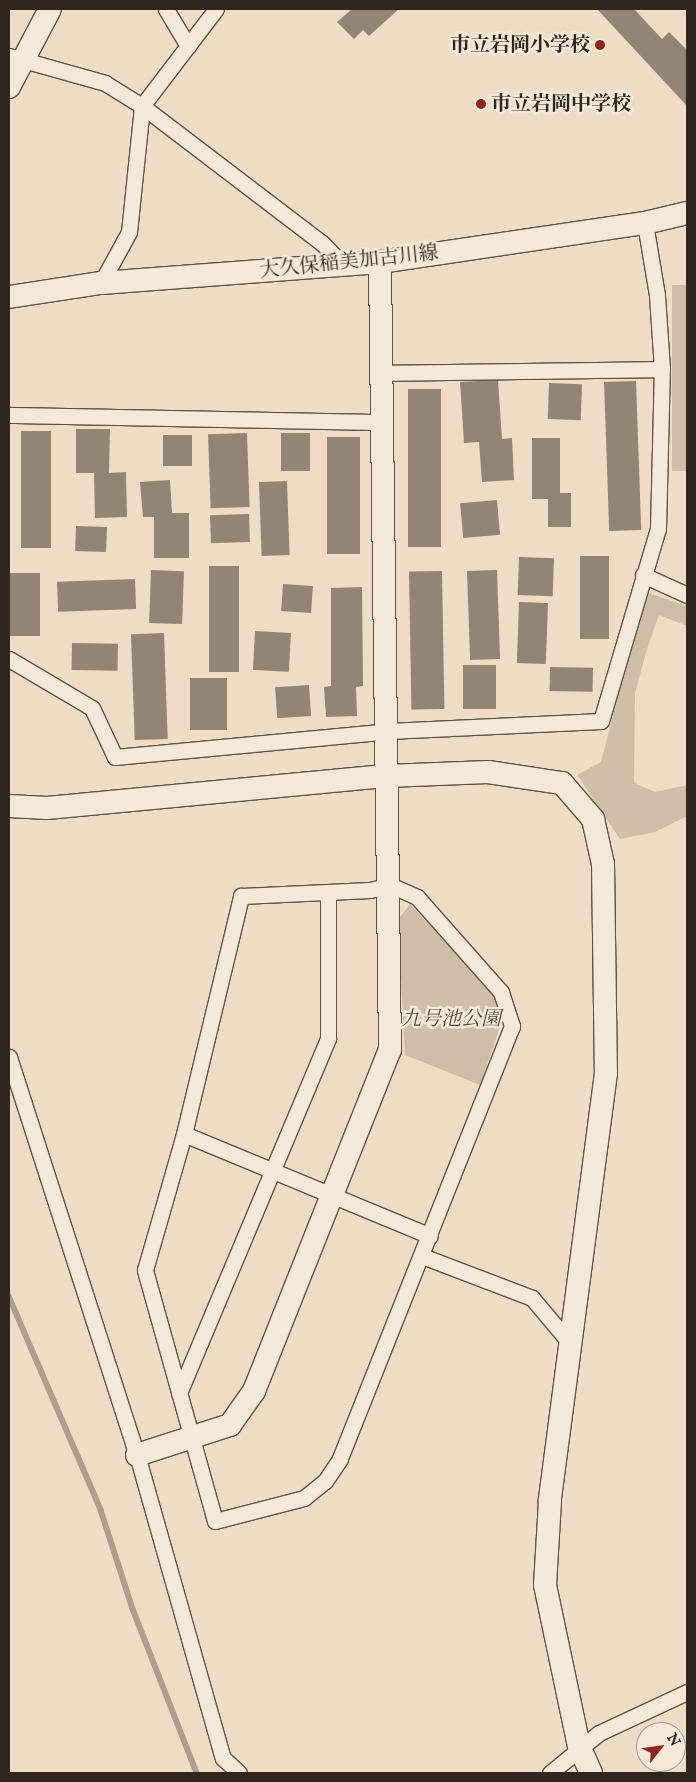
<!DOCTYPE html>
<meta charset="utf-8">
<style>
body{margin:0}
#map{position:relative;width:696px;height:1782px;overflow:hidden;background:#eeddc4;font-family:"IM FELL English","Noto Serif JP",serif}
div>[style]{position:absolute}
.green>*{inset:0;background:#cebea8;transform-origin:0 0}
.stream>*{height:5.5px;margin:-2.75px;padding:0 2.75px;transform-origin:2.75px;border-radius:2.75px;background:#ad9f8b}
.building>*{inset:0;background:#938574;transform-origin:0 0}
.roads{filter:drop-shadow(1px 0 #605447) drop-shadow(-1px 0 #605447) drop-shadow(0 1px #605447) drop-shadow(0 -1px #605447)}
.street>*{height:15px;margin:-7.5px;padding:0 7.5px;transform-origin:7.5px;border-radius:7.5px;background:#f4e9d9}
.secondary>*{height:22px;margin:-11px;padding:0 11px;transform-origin:11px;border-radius:11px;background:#f4e9d9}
.dots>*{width:14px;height:14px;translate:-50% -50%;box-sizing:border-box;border:2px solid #f4e9d9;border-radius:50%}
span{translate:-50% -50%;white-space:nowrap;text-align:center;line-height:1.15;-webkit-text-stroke:5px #f4e9d9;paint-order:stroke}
.poi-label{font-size:20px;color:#30261d;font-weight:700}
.right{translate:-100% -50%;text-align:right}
.left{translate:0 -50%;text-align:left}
.street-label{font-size:20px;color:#30261d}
.park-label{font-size:20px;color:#584c40;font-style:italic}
.frame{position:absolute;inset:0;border:10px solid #30261d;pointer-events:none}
.north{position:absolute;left:636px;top:1722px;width:50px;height:50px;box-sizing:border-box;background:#f4e9d9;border:1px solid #a69b8e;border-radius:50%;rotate:60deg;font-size:14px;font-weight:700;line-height:20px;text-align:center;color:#30261d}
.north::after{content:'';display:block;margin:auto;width:18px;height:22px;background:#8f2418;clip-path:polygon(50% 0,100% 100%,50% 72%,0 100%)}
</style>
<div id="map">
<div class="green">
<div style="left:687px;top:285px;width:186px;height:15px;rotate:90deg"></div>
<div style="clip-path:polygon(645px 592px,687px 606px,687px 626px,659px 615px,647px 649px,635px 693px,634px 783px,655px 792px,687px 785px,687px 816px,655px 832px,620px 839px,577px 775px,601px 762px)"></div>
<div style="clip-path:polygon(410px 904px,495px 996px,502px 1021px,480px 1085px,405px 1055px,398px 920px)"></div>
</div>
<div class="stream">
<div style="left:9px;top:1296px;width:233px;rotate:66.7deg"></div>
<div style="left:101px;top:1510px;width:104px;rotate:72.1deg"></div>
<div style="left:133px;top:1609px;width:176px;rotate:68.7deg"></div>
</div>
<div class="building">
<div style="clip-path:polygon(352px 9px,399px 9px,369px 36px,363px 30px,354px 39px,337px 22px)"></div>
<div style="clip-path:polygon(597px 9px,634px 9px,662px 39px,669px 32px,687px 50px,687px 106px)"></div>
<div style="clip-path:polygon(498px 380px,502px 439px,512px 438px,514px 480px,482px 482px,479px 442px,464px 443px,460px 382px)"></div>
<div style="left:636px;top:381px;width:149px;height:32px;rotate:88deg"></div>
<div style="left:549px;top:383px;width:33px;height:36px;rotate:2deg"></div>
<div style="left:408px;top:389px;width:33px;height:158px"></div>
<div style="clip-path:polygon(76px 429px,110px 429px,109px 473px,126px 472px,127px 517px,95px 518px,94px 473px,76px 473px)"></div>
<div style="left:21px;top:431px;width:30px;height:117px"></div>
<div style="left:247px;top:433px;width:74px;height:39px;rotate:88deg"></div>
<div style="left:281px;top:433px;width:29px;height:38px"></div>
<div style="left:163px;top:435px;width:29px;height:31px"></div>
<div style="left:327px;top:437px;width:33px;height:117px"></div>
<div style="clip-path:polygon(532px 438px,560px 438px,560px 493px,571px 493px,571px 527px,548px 527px,548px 499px,532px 499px)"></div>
<div style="clip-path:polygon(170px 480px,172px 513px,189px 513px,189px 558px,154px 558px,154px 517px,143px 517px,140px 482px)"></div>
<div style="left:287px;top:481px;width:74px;height:28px;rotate:88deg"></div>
<div style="left:497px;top:500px;width:35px;height:37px;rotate:85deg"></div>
<div style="left:249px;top:514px;width:28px;height:39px;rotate:88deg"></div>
<div style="left:76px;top:526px;width:31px;height:25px;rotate:2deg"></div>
<div style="left:580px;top:556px;width:29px;height:83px"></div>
<div style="left:519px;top:557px;width:35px;height:38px;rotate:2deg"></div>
<div style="left:209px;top:566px;width:30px;height:106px"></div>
<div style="left:151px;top:570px;width:33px;height:53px;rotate:2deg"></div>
<div style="left:497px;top:570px;width:89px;height:30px;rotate:88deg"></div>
<div style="left:442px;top:571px;width:138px;height:33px;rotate:89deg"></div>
<div style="left:9px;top:573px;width:31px;height:63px"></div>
<div style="left:135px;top:579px;width:30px;height:78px;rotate:88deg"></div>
<div style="left:283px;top:584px;width:30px;height:27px;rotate:4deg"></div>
<div style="clip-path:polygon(362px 587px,363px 686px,356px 687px,357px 716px,326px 717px,324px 687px,331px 686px,331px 588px)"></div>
<div style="left:519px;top:602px;width:29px;height:61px;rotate:2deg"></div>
<div style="left:255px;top:631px;width:36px;height:39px;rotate:3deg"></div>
<div style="left:164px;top:633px;width:106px;height:33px;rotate:88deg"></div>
<div style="left:72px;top:643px;width:46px;height:27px;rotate:1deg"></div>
<div style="left:463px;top:665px;width:33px;height:44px"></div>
<div style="left:550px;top:667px;width:43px;height:24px;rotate:1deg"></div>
<div style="left:190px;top:678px;width:37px;height:52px"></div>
<div style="left:309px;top:685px;width:31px;height:34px;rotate:86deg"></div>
</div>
<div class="roads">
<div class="street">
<div style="left:166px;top:9px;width:43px;rotate:59.3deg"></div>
<div style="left:9px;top:56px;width:100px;rotate:15.7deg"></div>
<div style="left:105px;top:83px;width:44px;rotate:31.9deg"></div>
<div style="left:142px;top:106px;width:226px;rotate:37.3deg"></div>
<div style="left:322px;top:243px;width:29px;rotate:46deg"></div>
<div style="left:101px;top:283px;width:58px;rotate:-61.2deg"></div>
<div style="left:129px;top:232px;width:127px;rotate:-84.1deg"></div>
<div style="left:142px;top:106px;width:122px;rotate:-52.7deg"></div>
<div style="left:382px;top:373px;width:280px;rotate:-0.8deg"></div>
<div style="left:9px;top:415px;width:373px;rotate:1.1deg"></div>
<div style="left:643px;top:575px;width:48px;rotate:24.4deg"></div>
<div style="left:9px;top:659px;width:96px;rotate:30.6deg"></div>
<div style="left:92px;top:708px;width:54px;rotate:64.9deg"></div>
<div style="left:115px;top:757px;width:274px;rotate:-5.4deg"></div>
<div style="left:388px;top:731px;width:213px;rotate:-2.7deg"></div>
<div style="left:601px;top:721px;width:200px;rotate:-73.5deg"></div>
<div style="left:658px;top:529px;width:160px;rotate:-88.6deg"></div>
<div style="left:662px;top:369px;width:74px;rotate:-93.9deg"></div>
<div style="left:657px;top:295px;width:73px;rotate:-99.5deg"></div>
<div style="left:390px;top:885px;width:30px;rotate:24deg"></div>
<div style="left:417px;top:897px;width:127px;rotate:48.5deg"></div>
<div style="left:501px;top:992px;width:36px;rotate:72deg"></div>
<div style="left:512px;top:1026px;width:466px;rotate:111.7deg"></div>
<div style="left:340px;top:1459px;width:27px;rotate:124deg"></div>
<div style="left:325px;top:1481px;width:27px;rotate:141deg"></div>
<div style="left:304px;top:1498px;width:92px;rotate:165.5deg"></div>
<div style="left:215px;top:1521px;width:261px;rotate:-105.6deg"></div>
<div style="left:145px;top:1270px;width:141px;rotate:-74deg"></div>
<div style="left:184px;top:1134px;width:245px;rotate:-76.5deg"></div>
<div style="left:241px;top:896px;width:129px;rotate:-2.7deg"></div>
<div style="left:370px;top:890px;width:21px;rotate:-14deg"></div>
<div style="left:9px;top:1057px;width:418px;rotate:72.2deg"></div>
<div style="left:137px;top:1455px;width:315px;rotate:74.2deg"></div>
<div style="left:223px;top:1758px;width:22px;rotate:43deg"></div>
<div style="left:184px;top:1134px;width:266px;rotate:22.5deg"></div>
<div style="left:422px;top:1256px;width:118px;rotate:20.9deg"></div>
<div style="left:532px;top:1298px;width:59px;rotate:49.8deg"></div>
<div style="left:179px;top:1393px;width:385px;rotate:-67.2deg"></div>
<div style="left:328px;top:1038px;width:146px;rotate:-90deg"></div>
<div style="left:550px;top:1773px;width:63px;rotate:-39.2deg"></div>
<div style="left:599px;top:1733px;width:97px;rotate:-25deg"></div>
</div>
<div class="secondary">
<div style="left:9px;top:87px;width:88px;rotate:-62.3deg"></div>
<div style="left:9px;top:297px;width:93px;rotate:-8.7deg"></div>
<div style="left:101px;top:283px;width:280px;rotate:-4.3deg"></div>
<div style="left:380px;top:262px;width:268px;rotate:-8.4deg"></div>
<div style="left:645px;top:223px;width:43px;rotate:-13.4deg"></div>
<div style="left:9px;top:806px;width:38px;rotate:3deg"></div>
<div style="left:47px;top:808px;width:342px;rotate:-5.4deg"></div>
<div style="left:387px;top:776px;width:101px;rotate:-2.3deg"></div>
<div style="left:488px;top:772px;width:75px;rotate:8.5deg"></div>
<div style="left:562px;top:783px;width:48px;rotate:49.3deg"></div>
<div style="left:593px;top:819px;width:46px;rotate:77.5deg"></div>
<div style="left:603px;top:864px;width:209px;rotate:89.2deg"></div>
<div style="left:606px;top:1073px;width:432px;rotate:97.5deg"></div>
<div style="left:550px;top:1501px;width:84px;rotate:93.4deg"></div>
<div style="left:545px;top:1585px;width:165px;rotate:78.1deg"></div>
<div style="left:579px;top:1746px;width:30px;rotate:66deg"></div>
<div style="left:137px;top:1455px;width:98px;rotate:-17.9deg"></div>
<div style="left:230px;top:1425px;width:42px;rotate:-54.8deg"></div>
<div style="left:254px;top:1391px;width:367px;rotate:-68.3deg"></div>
<div style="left:390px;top:1050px;width:788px;rotate:-90.73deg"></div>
</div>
</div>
<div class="dots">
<div style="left:600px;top:45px;background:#8f2418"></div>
<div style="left:481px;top:104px;background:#8f2418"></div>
</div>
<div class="poi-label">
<span class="right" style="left:590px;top:45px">市立岩岡小学校</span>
<span class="left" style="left:491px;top:104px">市立岩岡中学校</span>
</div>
<div class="street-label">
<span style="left:349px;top:262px;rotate:-6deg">大久保稲美加古川線</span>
</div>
<div class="park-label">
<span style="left:451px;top:1019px">九号池公園</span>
</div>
<div class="frame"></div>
<div class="north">N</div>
</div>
